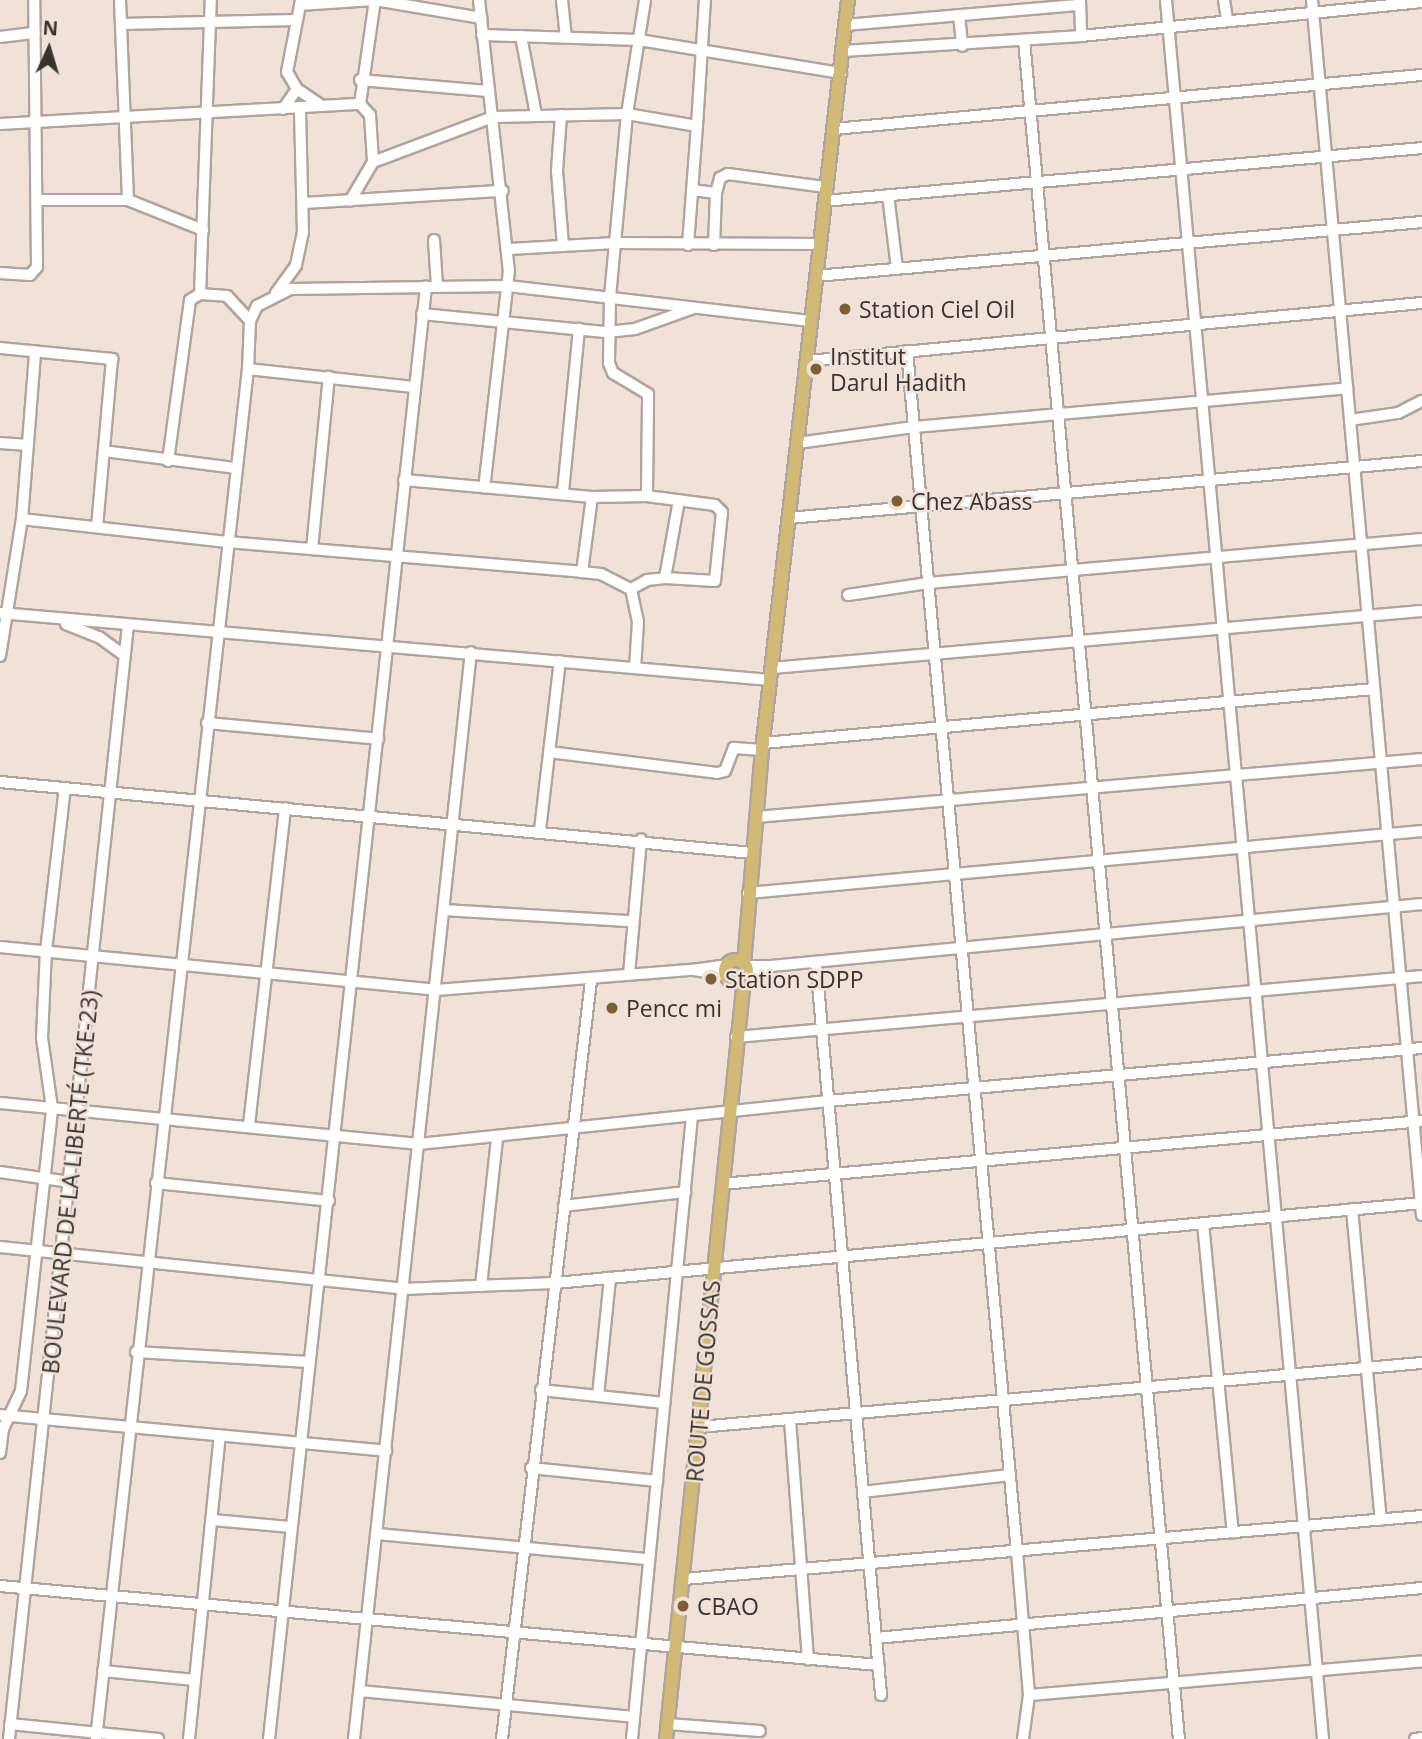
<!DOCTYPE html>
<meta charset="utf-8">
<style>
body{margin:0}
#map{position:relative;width:1422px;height:1739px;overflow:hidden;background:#f1e2d9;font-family:"Open Sans",sans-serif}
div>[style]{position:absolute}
.roads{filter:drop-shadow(2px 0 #b1a49c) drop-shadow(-2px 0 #b1a49c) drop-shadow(0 2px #b1a49c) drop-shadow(0 -2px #b1a49c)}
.minor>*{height:10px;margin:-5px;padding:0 5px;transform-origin:5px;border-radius:5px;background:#fff}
.major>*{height:12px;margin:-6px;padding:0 6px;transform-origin:6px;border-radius:6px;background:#d1b977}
.major>.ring{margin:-6px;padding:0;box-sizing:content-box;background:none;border:12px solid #d1b977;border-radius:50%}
.dots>*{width:19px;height:19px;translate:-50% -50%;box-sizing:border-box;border:4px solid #f1e2d9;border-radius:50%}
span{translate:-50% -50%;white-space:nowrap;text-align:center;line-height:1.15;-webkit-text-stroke:5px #f1e2d9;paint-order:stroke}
.poi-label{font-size:23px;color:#38332f}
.left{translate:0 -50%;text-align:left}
.street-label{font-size:23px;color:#38332f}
.north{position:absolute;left:14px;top:14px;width:70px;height:70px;-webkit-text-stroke:5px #f1e2d9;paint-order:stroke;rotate:4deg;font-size:19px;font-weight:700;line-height:28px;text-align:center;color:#38332f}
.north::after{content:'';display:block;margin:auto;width:24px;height:32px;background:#38332f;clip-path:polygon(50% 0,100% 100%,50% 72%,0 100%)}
</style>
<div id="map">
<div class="roads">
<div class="minor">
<div style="left:120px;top:0;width:200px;rotate:87.7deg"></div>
<div style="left:375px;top:0;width:108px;rotate:9.6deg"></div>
<div style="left:479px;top:0;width:272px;rotate:83.7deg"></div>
<div style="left:509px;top:270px;width:219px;rotate:96.5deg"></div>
<div style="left:562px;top:0;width:38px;rotate:84deg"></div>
<div style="left:1166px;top:0;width:1746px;rotate:84.84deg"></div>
<div style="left:1224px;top:0;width:20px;rotate:81deg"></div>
<div style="left:1312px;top:0;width:1220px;rotate:84.83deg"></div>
<div style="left:1080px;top:1px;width:35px;rotate:88deg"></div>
<div style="left:300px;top:5px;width:73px;rotate:-3.9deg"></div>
<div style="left:959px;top:15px;width:31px;rotate:84deg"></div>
<div style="left:121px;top:24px;width:175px;rotate:-1.3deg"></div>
<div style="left:845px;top:25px;width:236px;rotate:-4.9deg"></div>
<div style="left:482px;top:35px;width:157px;rotate:1.8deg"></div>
<div style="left:639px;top:40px;width:205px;rotate:9.3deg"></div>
<div style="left:521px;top:36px;width:80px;rotate:79.2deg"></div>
<div style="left:0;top:37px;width:35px;rotate:-7deg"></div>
<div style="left:1024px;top:40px;width:1706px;rotate:84.79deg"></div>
<div style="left:844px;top:51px;width:237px;rotate:-3.6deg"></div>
<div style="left:1081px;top:36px;width:343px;rotate:-5.7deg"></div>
<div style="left:360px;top:80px;width:128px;rotate:4.9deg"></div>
<div style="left:297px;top:89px;width:30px;rotate:34deg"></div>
<div style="left:360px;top:104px;width:105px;rotate:-81.8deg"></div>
<div style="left:283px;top:109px;width:24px;rotate:-55deg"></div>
<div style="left:297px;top:89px;width:20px;rotate:-120deg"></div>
<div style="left:287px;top:72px;width:73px;rotate:-79deg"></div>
<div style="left:561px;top:115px;width:56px;rotate:94.1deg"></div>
<div style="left:557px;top:171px;width:75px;rotate:85.4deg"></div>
<div style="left:0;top:124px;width:361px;rotate:-3.2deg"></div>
<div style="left:360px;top:104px;width:15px;rotate:48deg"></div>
<div style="left:370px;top:115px;width:47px;rotate:86.3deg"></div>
<div style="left:373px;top:162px;width:45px;rotate:120.5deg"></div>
<div style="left:834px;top:129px;width:590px;rotate:-5.25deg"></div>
<div style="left:373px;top:162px;width:128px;rotate:-20.6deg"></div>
<div style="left:493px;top:117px;width:134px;rotate:-1.3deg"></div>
<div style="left:627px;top:114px;width:71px;rotate:9.7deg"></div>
<div style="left:697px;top:126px;width:126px;rotate:-86.4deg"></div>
<div style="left:692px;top:190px;width:24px;rotate:7deg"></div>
<div style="left:716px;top:193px;width:16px;rotate:-75deg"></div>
<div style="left:720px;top:178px;width:9px;rotate:-27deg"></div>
<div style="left:728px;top:174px;width:99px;rotate:7.6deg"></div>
<div style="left:888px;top:195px;width:74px;rotate:83deg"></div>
<div style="left:39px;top:200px;width:89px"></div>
<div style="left:128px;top:200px;width:81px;rotate:21.8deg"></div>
<div style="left:824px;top:201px;width:600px;rotate:-5.06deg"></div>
<div style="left:304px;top:203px;width:199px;rotate:-3.5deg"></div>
<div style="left:434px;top:240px;width:46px;rotate:86.3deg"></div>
<div style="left:688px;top:245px;width:119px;rotate:-85.7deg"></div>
<div style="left:714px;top:245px;width:52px;rotate:-87.8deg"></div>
<div style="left:509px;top:249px;width:106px;rotate:-3.2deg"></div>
<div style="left:615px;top:243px;width:205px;rotate:0.3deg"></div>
<div style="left:0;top:273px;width:30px;rotate:4deg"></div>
<div style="left:30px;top:275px;width:11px;rotate:-49deg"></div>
<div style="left:37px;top:267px;width:267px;rotate:-90.6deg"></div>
<div style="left:816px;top:276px;width:608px;rotate:-5.09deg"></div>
<div style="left:276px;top:293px;width:34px;rotate:-54deg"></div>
<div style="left:296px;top:265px;width:33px;rotate:-78deg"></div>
<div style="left:303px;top:233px;width:125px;rotate:-91.4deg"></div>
<div style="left:200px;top:294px;width:294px;rotate:-87.9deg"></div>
<div style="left:422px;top:314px;width:186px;rotate:5.6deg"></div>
<div style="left:607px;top:332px;width:28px;rotate:-6deg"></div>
<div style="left:635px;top:329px;width:63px;rotate:-19.6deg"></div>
<div style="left:0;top:348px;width:113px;rotate:5.6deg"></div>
<div style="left:112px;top:359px;width:168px;rotate:95.1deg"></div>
<div style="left:907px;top:351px;width:1206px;rotate:84.77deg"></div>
<div style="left:1017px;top:1552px;width:144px;rotate:85.2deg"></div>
<div style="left:1029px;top:1695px;width:44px;rotate:97.8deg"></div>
<div style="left:808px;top:361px;width:617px;rotate:-5.4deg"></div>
<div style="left:248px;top:369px;width:166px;rotate:6.2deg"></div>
<div style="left:1350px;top:420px;width:49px;rotate:-8.3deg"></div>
<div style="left:1398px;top:413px;width:27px;rotate:-27deg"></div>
<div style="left:0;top:443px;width:28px;rotate:4deg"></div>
<div style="left:797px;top:443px;width:118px;rotate:-7.8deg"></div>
<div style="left:914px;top:427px;width:435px;rotate:-5.1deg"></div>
<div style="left:104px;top:451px;width:132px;rotate:7.4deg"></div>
<div style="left:168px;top:461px;width:162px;rotate:-82.2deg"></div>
<div style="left:190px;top:300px;width:12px;rotate:-31deg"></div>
<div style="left:200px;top:294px;width:27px;rotate:4deg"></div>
<div style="left:227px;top:296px;width:34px;rotate:47deg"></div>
<div style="left:404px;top:480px;width:189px;rotate:5.2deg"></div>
<div style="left:592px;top:497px;width:76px;rotate:97.6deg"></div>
<div style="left:582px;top:572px;width:19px;rotate:6deg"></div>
<div style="left:601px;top:574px;width:34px;rotate:27deg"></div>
<div style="left:631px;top:589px;width:34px;rotate:78deg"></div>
<div style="left:638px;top:622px;width:46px;rotate:93.7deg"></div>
<div style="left:563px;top:492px;width:164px;rotate:-84.4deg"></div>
<div style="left:592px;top:497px;width:55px;rotate:-1deg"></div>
<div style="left:789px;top:518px;width:636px;rotate:-5.15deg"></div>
<div style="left:22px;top:519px;width:206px;rotate:6.4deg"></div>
<div style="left:227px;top:542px;width:356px;rotate:4.8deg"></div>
<div style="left:312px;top:549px;width:173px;rotate:-84.4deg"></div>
<div style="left:665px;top:578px;width:79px;rotate:-79.8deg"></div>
<div style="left:631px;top:589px;width:18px;rotate:-29deg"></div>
<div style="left:647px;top:580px;width:18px;rotate:-6deg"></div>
<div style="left:665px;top:578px;width:50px;rotate:3.4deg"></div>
<div style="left:715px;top:581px;width:69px;rotate:-84.2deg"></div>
<div style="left:722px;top:512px;width:10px;rotate:-135deg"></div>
<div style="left:715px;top:505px;width:69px;rotate:-172.5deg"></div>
<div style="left:647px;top:496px;width:102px;rotate:-89.4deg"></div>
<div style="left:648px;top:394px;width:41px;rotate:-149deg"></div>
<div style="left:613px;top:373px;width:11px;rotate:-112deg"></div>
<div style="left:609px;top:363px;width:66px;rotate:-89.1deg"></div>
<div style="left:610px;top:297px;width:184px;rotate:-84.7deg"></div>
<div style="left:627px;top:114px;width:115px;rotate:-81deg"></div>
<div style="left:848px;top:595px;width:81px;rotate:-8.5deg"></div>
<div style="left:928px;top:583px;width:496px;rotate:-5.1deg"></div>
<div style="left:0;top:613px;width:773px;rotate:4.97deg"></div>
<div style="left:66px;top:624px;width:35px;rotate:22deg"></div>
<div style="left:99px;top:637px;width:31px;rotate:36deg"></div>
<div style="left:0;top:656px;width:139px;rotate:-80.9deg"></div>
<div style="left:22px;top:519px;width:168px;rotate:-85.5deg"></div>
<div style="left:772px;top:668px;width:652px;rotate:-5.01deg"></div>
<div style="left:207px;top:723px;width:172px;rotate:5.3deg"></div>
<div style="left:763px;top:743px;width:613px;rotate:-5.05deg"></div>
<div style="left:549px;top:752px;width:169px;rotate:7.1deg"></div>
<div style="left:717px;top:773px;width:8px;rotate:-14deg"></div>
<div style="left:725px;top:771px;width:25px;rotate:-69deg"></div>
<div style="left:734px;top:748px;width:28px;rotate:4deg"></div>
<div style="left:0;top:782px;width:756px;rotate:5.39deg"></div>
<div style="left:756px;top:817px;width:669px;rotate:-4.98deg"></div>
<div style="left:540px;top:830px;width:170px;rotate:-83.3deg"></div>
<div style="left:748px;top:893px;width:677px;rotate:-5.26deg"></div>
<div style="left:444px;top:910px;width:187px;rotate:3.4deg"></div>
<div style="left:0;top:947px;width:438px;rotate:5.6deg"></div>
<div style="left:436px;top:990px;width:257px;rotate:-4.5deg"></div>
<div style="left:816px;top:962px;width:736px;rotate:84.93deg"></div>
<div style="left:746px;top:966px;width:25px"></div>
<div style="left:771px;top:966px;width:25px;rotate:162deg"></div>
<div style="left:771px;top:966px;width:654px;rotate:-5.44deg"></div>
<div style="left:629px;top:974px;width:135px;rotate:-84.9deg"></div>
<div style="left:725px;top:975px;width:33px;rotate:-171deg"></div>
<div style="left:692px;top:970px;width:35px;rotate:-8deg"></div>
<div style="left:736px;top:1037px;width:689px;rotate:-5.08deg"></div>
<div style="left:0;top:1103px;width:421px;rotate:5.6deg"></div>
<div style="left:419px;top:1144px;width:411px;rotate:-6deg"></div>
<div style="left:828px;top:1101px;width:596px;rotate:-5.1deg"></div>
<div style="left:249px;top:1125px;width:319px;rotate:-83.5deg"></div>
<div style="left:0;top:1172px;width:71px;rotate:8.1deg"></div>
<div style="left:156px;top:1183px;width:174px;rotate:5.9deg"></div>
<div style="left:722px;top:1184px;width:703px;rotate:-5.14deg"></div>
<div style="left:564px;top:1206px;width:122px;rotate:-6.6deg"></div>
<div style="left:1352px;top:1209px;width:312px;rotate:84.7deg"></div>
<div style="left:1203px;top:1223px;width:311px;rotate:84.5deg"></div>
<div style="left:0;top:1247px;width:405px;rotate:5.9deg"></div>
<div style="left:403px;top:1289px;width:152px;rotate:-2.3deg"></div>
<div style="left:555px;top:1283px;width:871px;rotate:-5.27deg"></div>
<div style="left:481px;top:1286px;width:149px;rotate:-83.8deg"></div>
<div style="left:136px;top:1352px;width:173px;rotate:3.3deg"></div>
<div style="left:541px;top:1390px;width:124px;rotate:6deg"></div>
<div style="left:598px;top:1396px;width:119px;rotate:-84.2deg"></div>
<div style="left:0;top:1415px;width:388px;rotate:5.3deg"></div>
<div style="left:790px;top:1420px;width:240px;rotate:85.7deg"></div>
<div style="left:699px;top:1427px;width:726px;rotate:-5.06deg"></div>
<div style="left:0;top:1453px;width:24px;rotate:-83deg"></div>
<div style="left:3px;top:1429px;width:42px;rotate:-64.7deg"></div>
<div style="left:21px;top:1391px;width:285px;rotate:-83.7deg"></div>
<div style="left:52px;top:1108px;width:71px;rotate:-98.1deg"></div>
<div style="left:42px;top:1038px;width:87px;rotate:-87.4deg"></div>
<div style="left:46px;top:951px;width:164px;rotate:-83.4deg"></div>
<div style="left:531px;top:1468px;width:127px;rotate:5.9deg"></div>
<div style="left:863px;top:1492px;width:147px;rotate:-6.6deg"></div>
<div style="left:212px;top:1520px;width:78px;rotate:5.1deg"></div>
<div style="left:377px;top:1534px;width:273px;rotate:5.3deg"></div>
<div style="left:684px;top:1579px;width:741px;rotate:-4.88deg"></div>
<div style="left:0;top:1586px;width:882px;rotate:5.14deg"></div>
<div style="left:876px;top:1638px;width:548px;rotate:-5.23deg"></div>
<div style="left:103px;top:1671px;width:92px;rotate:5.6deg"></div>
<div style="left:360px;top:1691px;width:275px;rotate:5.4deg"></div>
<div style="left:1029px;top:1695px;width:394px;rotate:-4.9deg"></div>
<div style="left:10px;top:1724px;width:149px;rotate:5.8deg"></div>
<div style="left:668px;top:1724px;width:92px;rotate:4.4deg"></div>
<div style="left:9px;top:1739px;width:1120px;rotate:-83.9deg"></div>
<div style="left:96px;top:1739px;width:1378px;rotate:-83.67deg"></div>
<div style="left:248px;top:369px;width:48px;rotate:-87.6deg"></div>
<div style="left:250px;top:321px;width:17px;rotate:-65deg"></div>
<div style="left:257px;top:306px;width:38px;rotate:-27deg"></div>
<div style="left:291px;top:289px;width:217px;rotate:-0.8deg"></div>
<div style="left:508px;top:286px;width:306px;rotate:6.6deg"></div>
<div style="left:189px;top:1739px;width:305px;rotate:-84.2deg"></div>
<div style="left:269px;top:1739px;width:1461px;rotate:-83.83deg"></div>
<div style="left:354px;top:1739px;width:1093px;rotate:-83.86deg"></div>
<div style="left:502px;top:1739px;width:764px;rotate:-83.31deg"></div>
<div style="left:632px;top:1739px;width:626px;rotate:-84.5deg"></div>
<div style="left:1415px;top:1739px;width:7px;rotate:-8deg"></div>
</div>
<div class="major">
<div class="ring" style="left:725px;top:960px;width:10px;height:10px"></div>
<div style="left:744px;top:964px;width:215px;rotate:-85.2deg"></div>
<div style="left:762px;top:750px;width:755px;rotate:-83.46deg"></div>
<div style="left:666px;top:1739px;width:764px;rotate:-84.14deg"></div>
</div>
</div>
<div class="dots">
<div style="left:845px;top:309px;background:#7c6033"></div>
<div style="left:816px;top:369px;background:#7c6033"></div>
<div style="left:897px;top:501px;background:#7c6033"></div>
<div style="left:711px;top:979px;background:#7c6033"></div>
<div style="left:612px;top:1008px;background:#7c6033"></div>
<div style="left:683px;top:1606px;background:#7c6033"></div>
</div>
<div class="poi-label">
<span class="left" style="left:859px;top:309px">Station Ciel Oil</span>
<span class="left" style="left:830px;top:369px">Institut<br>Darul Hadith</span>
<span class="left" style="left:911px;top:501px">Chez Abass</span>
<span class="left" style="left:725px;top:979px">Station SDPP</span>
<span class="left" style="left:626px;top:1008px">Pencc mi</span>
<span class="left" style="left:697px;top:1606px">CBAO</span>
</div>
<div class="street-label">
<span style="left:70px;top:1182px;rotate:-84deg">BOULEVARD DE LA LIBERTÉ (TKE-23)</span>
<span style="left:703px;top:1381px;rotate:-85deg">ROUTE DE GOSSAS</span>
</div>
<div class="north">N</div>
</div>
